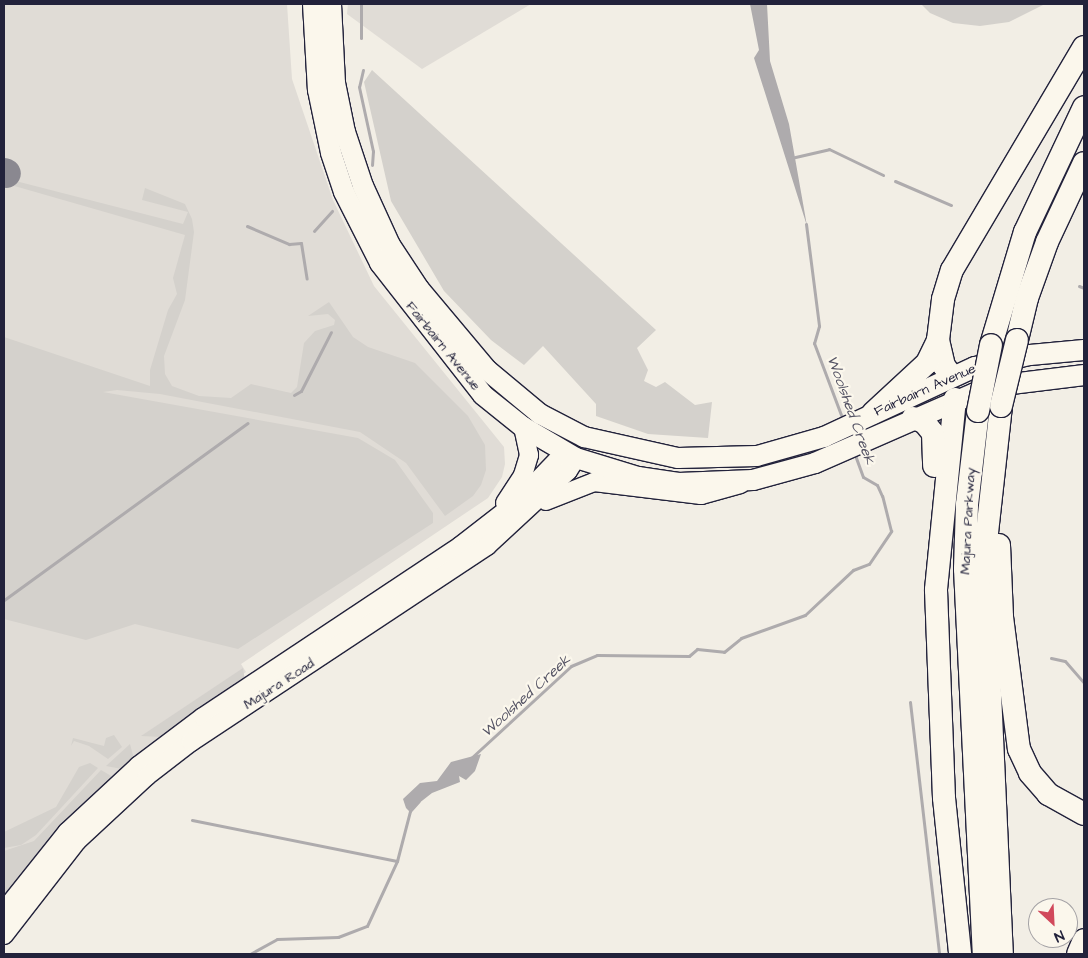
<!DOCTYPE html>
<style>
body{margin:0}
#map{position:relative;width:1088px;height:958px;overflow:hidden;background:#f2eee5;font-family:"Architects Daughter",sans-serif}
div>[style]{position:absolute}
.built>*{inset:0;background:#e0dcd6}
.green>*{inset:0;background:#d4d1cc}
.water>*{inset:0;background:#aeabad}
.stream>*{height:3px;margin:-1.5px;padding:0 1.5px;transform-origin:1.5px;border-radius:1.5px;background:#aeabad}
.taxiway>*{height:29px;margin:-14.5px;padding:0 14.5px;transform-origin:14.5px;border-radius:14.5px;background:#8a8890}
.roads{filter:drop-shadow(1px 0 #22223b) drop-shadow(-1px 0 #22223b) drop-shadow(0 1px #22223b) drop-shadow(0 -1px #22223b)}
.secondary>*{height:18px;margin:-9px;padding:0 9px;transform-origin:9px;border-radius:9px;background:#fbf7ec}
.primary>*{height:20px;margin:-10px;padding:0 10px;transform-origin:10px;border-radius:10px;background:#fbf7ec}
.highway>*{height:22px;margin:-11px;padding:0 11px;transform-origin:11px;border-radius:11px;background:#fbf7ec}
.bridges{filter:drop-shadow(1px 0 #22223b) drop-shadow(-1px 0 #22223b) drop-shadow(0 1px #22223b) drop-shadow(0 -1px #22223b)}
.highway-bridge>*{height:22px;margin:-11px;padding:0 11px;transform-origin:11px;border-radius:11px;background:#fbf7ec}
span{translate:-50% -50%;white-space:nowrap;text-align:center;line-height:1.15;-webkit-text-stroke:4.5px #fbf7ec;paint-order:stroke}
.street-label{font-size:14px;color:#22223b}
.water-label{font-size:15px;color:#535263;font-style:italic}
.frame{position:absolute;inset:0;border:5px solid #22223b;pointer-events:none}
.north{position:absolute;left:1028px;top:898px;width:50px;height:50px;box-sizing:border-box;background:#fbf7ec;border:1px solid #a4a2a5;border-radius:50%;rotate:155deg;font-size:14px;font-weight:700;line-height:20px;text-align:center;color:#22223b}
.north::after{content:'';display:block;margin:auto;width:18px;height:22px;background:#d1495b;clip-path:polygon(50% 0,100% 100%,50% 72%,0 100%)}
</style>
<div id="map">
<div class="built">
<div style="clip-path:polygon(4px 4px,287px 4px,292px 79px,333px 200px,374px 286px,504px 447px,505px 464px,502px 477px,488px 498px,241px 664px,246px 672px,140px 754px,82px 806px,4px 898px)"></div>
<div style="clip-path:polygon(348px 4px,531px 4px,422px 69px,347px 14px)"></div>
</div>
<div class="green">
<div style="clip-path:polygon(921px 4px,1045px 4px,1009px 22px,980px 26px,953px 23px,930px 13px)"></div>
<div style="clip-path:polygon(372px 70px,656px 330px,637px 348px,648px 370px,644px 381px,656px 387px,665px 382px,695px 405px,712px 402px,708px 438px,648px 434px,596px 416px,596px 404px,543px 346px,524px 365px,491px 340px,444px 291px,391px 201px,364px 82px)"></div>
<div style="clip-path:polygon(4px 178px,183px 224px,188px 212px,142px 200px,145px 188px,185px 204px,192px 219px,194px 232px,185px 300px,164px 356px,165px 374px,172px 386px,199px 396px,231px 398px,251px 384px,291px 393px,297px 387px,304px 343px,315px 331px,334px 325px,335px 320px,328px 314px,308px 316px,329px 302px,353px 337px,368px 347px,415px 363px,468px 416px,485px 445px,486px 470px,481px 485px,473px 496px,445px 516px,406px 463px,360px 432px,160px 394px,117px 390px,103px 392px,358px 438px,395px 460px,433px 513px,433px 523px,238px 649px,135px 624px,86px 640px,4px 619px,4px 337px,150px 386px,150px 370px,168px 310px,177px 294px,173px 278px,185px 235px,4px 183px)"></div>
<div style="clip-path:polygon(243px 668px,245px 681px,162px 737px,141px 736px)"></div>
<div style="clip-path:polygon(114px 735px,122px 747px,108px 759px,89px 746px,74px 741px,71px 746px,73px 738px,104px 746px,106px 738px)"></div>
<div style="clip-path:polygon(130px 744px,134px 759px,122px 769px,106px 766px)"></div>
<div style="clip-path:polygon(90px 763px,98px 768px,36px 835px,21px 845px,4px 848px,4px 832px,56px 807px,79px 767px)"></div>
<div style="clip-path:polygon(101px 770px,113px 777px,67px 821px,4px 898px,4px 851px,34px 841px)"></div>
</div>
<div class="water">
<div style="clip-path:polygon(750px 4px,767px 4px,770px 61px,789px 124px,807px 226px,754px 58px,759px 50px)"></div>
<div style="clip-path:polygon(481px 754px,475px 771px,466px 780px,459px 776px,460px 782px,432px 793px,409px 811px,406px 808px,403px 799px,420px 783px,437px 781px,451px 762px)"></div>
</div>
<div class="stream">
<div style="left:361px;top:38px;width:34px;rotate:-90deg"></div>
<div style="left:363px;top:70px;width:17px;rotate:103deg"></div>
<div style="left:359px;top:87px;width:66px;rotate:77.7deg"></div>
<div style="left:373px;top:151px;width:14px;rotate:94deg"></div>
<div style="left:791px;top:158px;width:39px;rotate:-13deg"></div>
<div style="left:829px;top:149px;width:60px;rotate:25.7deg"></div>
<div style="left:895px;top:181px;width:61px;rotate:23.2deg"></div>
<div style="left:806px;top:224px;width:103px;rotate:82.7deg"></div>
<div style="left:819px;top:326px;width:18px;rotate:106deg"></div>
<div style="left:814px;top:343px;width:82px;rotate:69.4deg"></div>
<div style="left:247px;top:226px;width:46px;rotate:23.2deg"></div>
<div style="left:289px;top:244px;width:12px;rotate:-5deg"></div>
<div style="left:301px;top:243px;width:36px;rotate:81deg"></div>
<div style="left:314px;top:231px;width:27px;rotate:-48deg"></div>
<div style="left:1079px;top:286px;width:5px;rotate:22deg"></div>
<div style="left:294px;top:395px;width:8px;rotate:-30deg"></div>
<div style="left:301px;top:391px;width:66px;rotate:-63deg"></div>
<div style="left:4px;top:600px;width:301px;rotate:-36deg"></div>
<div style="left:1051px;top:658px;width:14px;rotate:12deg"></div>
<div style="left:1065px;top:661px;width:29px;rotate:49deg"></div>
<div style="left:910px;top:702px;width:254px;rotate:83.4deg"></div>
<div style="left:470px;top:759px;width:137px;rotate:-42.6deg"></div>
<div style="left:571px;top:666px;width:28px;rotate:-23deg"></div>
<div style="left:597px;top:655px;width:92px;rotate:0.6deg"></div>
<div style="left:689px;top:656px;width:11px;rotate:-41deg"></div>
<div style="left:697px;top:649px;width:27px;rotate:6deg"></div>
<div style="left:724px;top:652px;width:22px;rotate:-39deg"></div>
<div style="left:741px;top:638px;width:68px;rotate:-19.8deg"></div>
<div style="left:805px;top:615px;width:66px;rotate:-43.2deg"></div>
<div style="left:853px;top:570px;width:17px;rotate:-21deg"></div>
<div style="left:869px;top:564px;width:40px;rotate:-56deg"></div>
<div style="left:891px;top:531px;width:36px;rotate:-104deg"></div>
<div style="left:882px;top:496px;width:12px;rotate:-114deg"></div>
<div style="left:877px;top:485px;width:16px;rotate:-150deg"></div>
<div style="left:863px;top:477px;width:27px;rotate:-110deg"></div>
<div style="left:192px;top:820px;width:209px;rotate:11.3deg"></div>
<div style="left:250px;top:954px;width:31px;rotate:-29deg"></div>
<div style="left:277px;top:939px;width:61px;rotate:-1.9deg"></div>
<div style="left:338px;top:937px;width:31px;rotate:-21deg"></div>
<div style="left:367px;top:926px;width:72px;rotate:-65.2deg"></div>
<div style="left:397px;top:861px;width:52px;rotate:-75.4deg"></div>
<div style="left:410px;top:811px;width:13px;rotate:-48deg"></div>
</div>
<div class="taxiway">
<div style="left:4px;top:172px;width:2px;rotate:27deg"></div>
</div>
<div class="roads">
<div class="secondary">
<div style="left:546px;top:501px;width:52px;rotate:-21.6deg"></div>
<div style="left:594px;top:482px;width:108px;rotate:6.9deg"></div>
<div style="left:701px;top:495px;width:41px;rotate:-15.4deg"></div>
<div style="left:505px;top:503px;width:33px;rotate:-57deg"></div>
<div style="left:523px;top:475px;width:21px;rotate:-73deg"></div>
<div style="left:529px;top:455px;width:29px;rotate:-102deg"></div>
<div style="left:4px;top:911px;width:101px;rotate:-51.4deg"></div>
<div style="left:67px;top:832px;width:97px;rotate:-42.9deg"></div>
<div style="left:138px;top:766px;width:81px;rotate:-37deg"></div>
<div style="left:203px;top:717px;width:309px;rotate:-33.6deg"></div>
<div style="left:460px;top:546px;width:73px;rotate:-37.8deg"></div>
<div style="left:518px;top:501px;width:68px;rotate:-46.2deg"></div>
<div style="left:4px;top:935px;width:119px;rotate:-52.2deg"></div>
<div style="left:77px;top:841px;width:96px;rotate:-42.9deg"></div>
<div style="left:147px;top:776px;width:56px;rotate:-37.7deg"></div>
<div style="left:191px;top:742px;width:355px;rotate:-33.5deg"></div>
<div style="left:487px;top:546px;width:110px;rotate:-42.8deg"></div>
<div style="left:568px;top:471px;width:15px;rotate:-58deg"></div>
</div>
<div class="primary">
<div style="left:313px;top:4px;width:86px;rotate:86.7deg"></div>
<div style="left:318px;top:90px;width:64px;rotate:78.3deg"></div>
<div style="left:331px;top:153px;width:41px;rotate:71.6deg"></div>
<div style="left:344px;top:192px;width:80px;rotate:63.1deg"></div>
<div style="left:380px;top:263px;width:167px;rotate:52deg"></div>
<div style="left:483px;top:395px;width:51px;rotate:38.7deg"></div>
<div style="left:523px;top:427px;width:61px;rotate:30.3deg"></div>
<div style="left:576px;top:458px;width:65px;rotate:17deg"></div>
<div style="left:638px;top:477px;width:41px;rotate:8.3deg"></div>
<div style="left:679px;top:483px;width:74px;rotate:-2.3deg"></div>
<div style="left:753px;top:480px;width:64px;rotate:-15.3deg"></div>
<div style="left:815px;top:463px;width:175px;rotate:-23.6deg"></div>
<div style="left:975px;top:393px;width:29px;rotate:-16deg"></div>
<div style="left:1003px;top:385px;width:82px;rotate:-7deg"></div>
<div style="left:331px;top:4px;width:79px;rotate:87.1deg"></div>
<div style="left:335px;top:83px;width:50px;rotate:78.5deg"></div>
<div style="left:345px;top:132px;width:57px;rotate:71.6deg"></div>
<div style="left:363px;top:186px;width:65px;rotate:65.4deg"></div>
<div style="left:390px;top:245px;width:53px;rotate:56.6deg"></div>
<div style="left:419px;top:289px;width:106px;rotate:50deg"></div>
<div style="left:487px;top:370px;width:69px;rotate:39.7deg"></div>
<div style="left:540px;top:414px;width:50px;rotate:27.6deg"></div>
<div style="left:584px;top:437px;width:96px;rotate:12.6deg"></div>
<div style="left:678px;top:458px;width:79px;rotate:-1.5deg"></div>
<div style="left:757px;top:456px;width:70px;rotate:-15.8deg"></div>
<div style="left:824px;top:437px;width:166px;rotate:-24.9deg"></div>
<div style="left:975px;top:367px;width:56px;rotate:-12.3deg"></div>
<div style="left:1030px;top:355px;width:54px;rotate:-5.3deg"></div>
</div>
<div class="highway">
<div style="left:1017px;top:340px;width:43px;rotate:-76.6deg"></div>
<div style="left:1027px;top:298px;width:59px;rotate:-70.3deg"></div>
<div style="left:1047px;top:242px;width:87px;rotate:-64.9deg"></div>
<div style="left:991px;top:345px;width:118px;rotate:-73.3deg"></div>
<div style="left:1025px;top:232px;width:138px;rotate:-64.7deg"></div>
<div style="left:951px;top:375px;width:11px;rotate:-128deg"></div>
<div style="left:944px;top:366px;width:27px;rotate:-103deg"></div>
<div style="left:938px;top:340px;width:41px;rotate:-83deg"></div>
<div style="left:943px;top:299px;width:30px;rotate:-73deg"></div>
<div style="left:952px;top:270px;width:259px;rotate:-59.4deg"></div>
<div style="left:955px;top:399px;width:192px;rotate:95.7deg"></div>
<div style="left:936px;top:590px;width:208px;rotate:87.8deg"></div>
<div style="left:944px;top:798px;width:157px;rotate:84.1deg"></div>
<div style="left:1001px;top:406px;width:156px;rotate:96.3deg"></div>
<div style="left:984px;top:561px;width:393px;rotate:87.4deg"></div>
<div style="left:978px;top:411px;width:95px;rotate:96.7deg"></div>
<div style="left:967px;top:505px;width:64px;rotate:91.8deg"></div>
<div style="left:965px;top:569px;width:385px;rotate:87.2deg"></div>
<div style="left:873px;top:413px;width:74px;rotate:-42.8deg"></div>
<div style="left:927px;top:363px;width:25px;rotate:-64deg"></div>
<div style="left:913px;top:418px;width:12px;rotate:20deg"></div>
<div style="left:924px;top:422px;width:14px;rotate:51deg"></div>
<div style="left:933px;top:433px;width:33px;rotate:88deg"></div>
<div style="left:999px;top:545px;width:72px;rotate:87.6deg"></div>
<div style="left:1002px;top:617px;width:133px;rotate:82.7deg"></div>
<div style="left:1019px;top:749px;width:26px;rotate:65deg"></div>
<div style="left:1030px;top:773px;width:28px;rotate:49deg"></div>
<div style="left:1048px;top:794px;width:41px;rotate:29.1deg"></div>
<div style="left:1078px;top:954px;width:15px;rotate:-67deg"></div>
</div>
</div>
<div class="bridges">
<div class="highway-bridge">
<div style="left:1001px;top:406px;width:68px;rotate:-76.4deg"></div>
<div style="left:978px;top:411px;width:67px;rotate:-78.9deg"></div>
</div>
</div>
<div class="street-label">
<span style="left:443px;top:346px;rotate:51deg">Fairbairn Avenue</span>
<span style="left:925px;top:390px;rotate:-24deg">Fairbairn Avenue</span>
<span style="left:968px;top:521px;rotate:-87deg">Majura Parkway</span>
<span style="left:279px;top:684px;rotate:-33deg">Majura Road</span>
</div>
<div class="water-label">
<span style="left:851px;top:410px;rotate:70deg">Woolshed Creek</span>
<span style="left:526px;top:696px;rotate:-42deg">Woolshed Creek</span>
</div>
<div class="frame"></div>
<div class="north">N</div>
</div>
